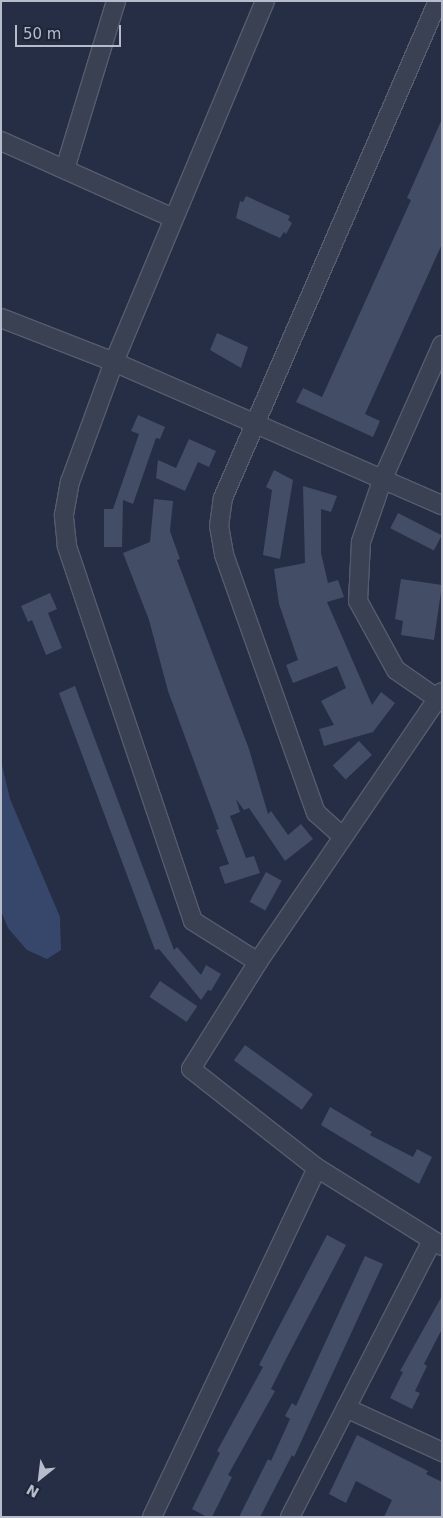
<!DOCTYPE html>
<style>
body{margin:0}
#map{position:relative;width:443px;height:1518px;overflow:hidden;background:#252e44;font-family:"DejaVu Sans",sans-serif}
div>[style]{position:absolute}
.water>*{inset:0;background:#37476c}
.building>*{inset:0;background:#434d66;transform-origin:0 0}
.roads{filter:drop-shadow(1px 0 #555c6e) drop-shadow(-1px 0 #555c6e) drop-shadow(0 1px #555c6e) drop-shadow(0 -1px #555c6e)}
.minor>*{height:18px;margin:-9px;padding:0 9px;transform-origin:9px;border-radius:9px;background:#394153}
span{translate:-50% -50%;white-space:nowrap;text-align:center;line-height:1.15;-webkit-text-stroke:4.5px #1e2639;paint-order:stroke}
.frame{position:absolute;inset:0;border:2px solid #b7bccd;pointer-events:none}
.north{position:absolute;left:15px;top:1453px;width:50px;height:50px;-webkit-text-stroke:4px #1e2639;paint-order:stroke;rotate:209deg;font-size:14px;font-weight:700;line-height:20px;text-align:center;color:#b7bccd}
.north::after{content:'';display:block;margin:auto;width:18px;height:22px;background:#b7bccd;clip-path:polygon(50% 0,100% 100%,50% 72%,0 100%)}
.scale{position:absolute;left:15px;top:25px;width:106px;height:22px;box-sizing:border-box;border:2px solid #b7bccd;border-top:0;padding-left:6px;font-size:15px;line-height:18px;white-space:nowrap;color:#b7bccd;-webkit-text-stroke:4px #1e2639;paint-order:stroke}
</style>
<div id="map">
<div class="water">
<div style="clip-path:polygon(1px 761px,10px 799px,60px 917px,61px 950px,47px 959px,27px 950px,8px 928px,1px 911px)"></div>
</div>
<div class="building">
<div style="clip-path:polygon(442px 119px,442px 244px,365px 414px,380px 421px,373px 437px,296px 402px,303px 388px,322px 397px,411px 200px,407px 198px)"></div>
<div style="clip-path:polygon(246px 196px,290px 216px,288px 220px,292px 223px,286px 234px,284px 232px,280px 238px,236px 218px,240px 201px,243px 202px)"></div>
<div style="clip-path:polygon(217px 333px,248px 347px,241px 368px,210px 350px)"></div>
<div style="clip-path:polygon(138px 415px,165px 427px,160px 439px,156px 438px,133px 504px,123px 500px,122px 547px,104px 547px,104px 509px,113px 509px,139px 434px,131px 431px)"></div>
<div style="clip-path:polygon(189px 439px,216px 451px,209px 467px,198px 462px,185px 491px,156px 478px,158px 460px,176px 468px)"></div>
<div style="clip-path:polygon(274px 470px,293px 480px,280px 559px,263px 555px,272px 490px,266px 487px)"></div>
<div style="clip-path:polygon(303px 486px,337px 496px,331px 512px,321px 509px,321px 553px,328px 583px,338px 580px,344px 597px,327px 602px,372px 705px,381px 692px,395px 703px,373px 732px,324px 746px,319px 729px,334px 725px,321px 701px,346px 688px,337px 666px,293px 683px,286px 665px,298px 660px,279px 604px,274px 569px,305px 563px)"></div>
<div style="clip-path:polygon(154px 499px,173px 501px,170px 531px,180px 559px,177px 560px,249px 749px,268px 814px,271px 811px,288px 835px,301px 824px,313px 839px,285px 861px,249px 808px,244px 810px,236px 799px,240px 812px,230px 816px,246px 858px,254px 856px,260px 873px,225px 884px,219px 867px,229px 864px,216px 830px,219px 829px,168px 691px,149px 620px,123px 553px,150px 542px)"></div>
<div style="left:398px;top:513px;width:49px;height:17px;rotate:27deg"></div>
<div style="clip-path:polygon(401px 579px,442px 585px,434px 640px,401px 635px,403px 621px,395px 619px)"></div>
<div style="clip-path:polygon(50px 593px,57px 609px,48px 613px,62px 648px,46px 655px,32px 620px,28px 622px,21px 606px)"></div>
<div style="clip-path:polygon(75px 686px,174px 950px,177px 947px,201px 975px,206px 965px,221px 974px,211px 991px,208px 990px,201px 1000px,159px 949px,155px 950px,59px 693px)"></div>
<div style="left:359px;top:741px;width:19px;height:36px;rotate:47deg"></div>
<div style="left:266px;top:872px;width:18px;height:34px;rotate:29deg"></div>
<div style="left:160px;top:981px;width:45px;height:19px;rotate:34deg"></div>
<div style="left:245px;top:1045px;width:84px;height:19px;rotate:36deg"></div>
<div style="clip-path:polygon(330px 1107px,372px 1132px,370px 1135px,413px 1157px,417px 1149px,432px 1157px,419px 1184px,321px 1125px)"></div>
<div style="clip-path:polygon(327px 1235px,346px 1245px,286px 1359px,271px 1389px,275px 1391px,228px 1475px,232px 1477px,212px 1517px,207px 1517px,192px 1509px,220px 1453px,217px 1451px,263px 1367px,259px 1365px,273px 1338px)"></div>
<div style="clip-path:polygon(365px 1256px,383px 1264px,294px 1457px,292px 1455px,260px 1517px,239px 1517px,268px 1459px,271px 1461px,290px 1419px,285px 1416px,292px 1403px,296px 1406px)"></div>
<div style="clip-path:polygon(442px 1296px,442px 1329px,424px 1364px,427px 1366px,415px 1391px,420px 1393px,412px 1409px,390px 1398px,403px 1372px,400px 1371px)"></div>
<div style="clip-path:polygon(357px 1435px,428px 1471px,426px 1474px,442px 1482px,442px 1517px,384px 1517px,392px 1500px,356px 1481px,346px 1503px,329px 1494px)"></div>
</div>
<div class="roads">
<div class="minor">
<div style="left:1px;top:141px;width:188px;rotate:24.1deg"></div>
<div style="left:65px;top:169px;width:176px;rotate:-73.1deg"></div>
<div style="left:1px;top:318px;width:121px;rotate:21.3deg"></div>
<div style="left:114px;top:362px;width:358px;rotate:23.6deg"></div>
<div style="left:442px;top:345px;width:145px;rotate:113.9deg"></div>
<div style="left:383px;top:478px;width:68px;rotate:109deg"></div>
<div style="left:361px;top:542px;width:59px;rotate:92.9deg"></div>
<div style="left:358px;top:601px;width:79px;rotate:61.2deg"></div>
<div style="left:396px;top:670px;width:56px;rotate:34.8deg"></div>
<div style="left:442px;top:692px;width:327px;rotate:124.3deg"></div>
<div style="left:258px;top:962px;width:126px;rotate:122.1deg"></div>
<div style="left:191px;top:1069px;width:160px;rotate:38.2deg"></div>
<div style="left:317px;top:1168px;width:147px;rotate:32deg"></div>
<div style="left:343px;top:837px;width:36px;rotate:-138deg"></div>
<div style="left:316px;top:813px;width:275px;rotate:-109.6deg"></div>
<div style="left:224px;top:554px;width:28px;rotate:-100deg"></div>
<div style="left:219px;top:526px;width:28px;rotate:-82deg"></div>
<div style="left:223px;top:498px;width:542px;rotate:-66.61deg"></div>
<div style="left:258px;top:962px;width:77px;rotate:-147.8deg"></div>
<div style="left:193px;top:921px;width:396px;rotate:-108.6deg"></div>
<div style="left:67px;top:546px;width:31px;rotate:-96deg"></div>
<div style="left:64px;top:515px;width:34px;rotate:-80deg"></div>
<div style="left:70px;top:482px;width:128px;rotate:-69.9deg"></div>
<div style="left:114px;top:362px;width:391px;rotate:-67.3deg"></div>
<div style="left:346px;top:1408px;width:106px;rotate:24.6deg"></div>
<div style="left:152px;top:1517px;width:386px;rotate:-64.7deg"></div>
<div style="left:290px;top:1517px;width:310px;rotate:-62.8deg"></div>
</div>
</div>
<div class="frame"></div>
<div class="north">N</div>
<div class="scale">50 m</div>
</div>
